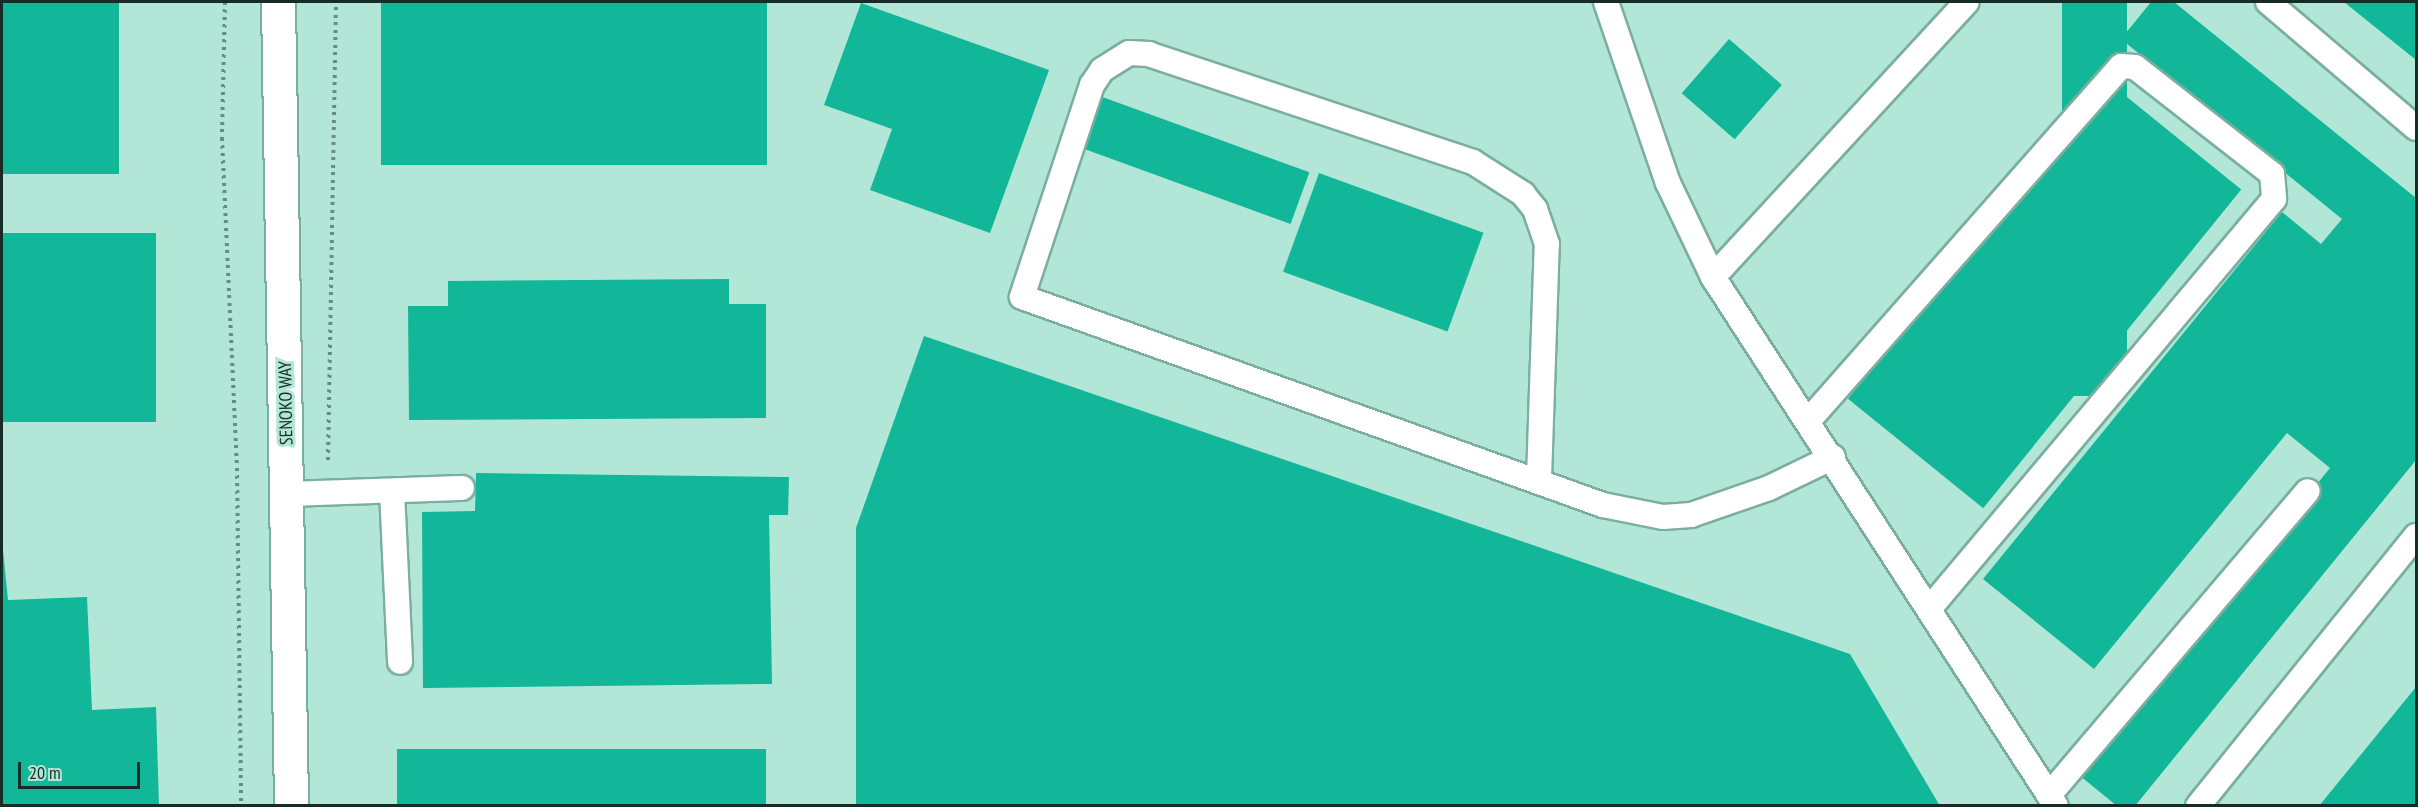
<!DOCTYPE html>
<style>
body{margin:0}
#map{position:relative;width:2418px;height:807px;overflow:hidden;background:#b2e7d7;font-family:"PT Sans Narrow",sans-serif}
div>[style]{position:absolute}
.building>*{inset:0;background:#12b698;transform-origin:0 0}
.path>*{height:4px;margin-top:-2px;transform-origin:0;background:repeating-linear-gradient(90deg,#678d82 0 3px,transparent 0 7.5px)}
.roads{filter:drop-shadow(2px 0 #7bae9f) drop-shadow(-2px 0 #7bae9f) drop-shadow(0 2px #7bae9f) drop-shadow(0 -2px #7bae9f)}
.service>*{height:24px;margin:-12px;padding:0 12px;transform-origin:12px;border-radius:12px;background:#fff}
.minor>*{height:33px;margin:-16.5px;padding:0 16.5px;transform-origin:16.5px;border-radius:16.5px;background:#fff}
span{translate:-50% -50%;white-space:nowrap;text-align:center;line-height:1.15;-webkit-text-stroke:6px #b2e7d7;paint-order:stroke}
.street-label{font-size:18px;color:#172c27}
.frame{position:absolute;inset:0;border:3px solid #172c27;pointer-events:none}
.scale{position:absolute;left:18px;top:762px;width:122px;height:27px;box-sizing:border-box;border:3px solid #172c27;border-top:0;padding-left:8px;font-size:18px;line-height:21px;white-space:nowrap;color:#172c27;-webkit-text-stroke:4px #b2e7d7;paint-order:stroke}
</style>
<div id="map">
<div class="building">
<div style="left:2px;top:2px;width:117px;height:172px"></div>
<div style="left:767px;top:2px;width:163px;height:386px;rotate:90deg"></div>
<div style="left:2062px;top:2px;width:65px;height:394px"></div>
<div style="clip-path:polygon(2151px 2px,2174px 2px,2416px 198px,2416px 460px,2135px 806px,2117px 806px,2079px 775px,2330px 468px,2287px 433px,2094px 669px,1983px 579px,2282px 212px,2321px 244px,2342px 219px,2121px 39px)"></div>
<div style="clip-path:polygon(2344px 2px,2416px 2px,2416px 60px)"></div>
<div style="clip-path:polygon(861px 3px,1049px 70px,990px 233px,870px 190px,892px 129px,824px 105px)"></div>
<div style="left:1729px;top:39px;width:70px;height:72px;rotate:41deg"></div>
<div style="left:2106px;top:80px;width:174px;height:410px;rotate:39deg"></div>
<div style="left:1097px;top:95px;width:226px;height:55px;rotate:20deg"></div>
<div style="left:1319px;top:173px;width:175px;height:105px;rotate:20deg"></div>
<div style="left:156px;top:233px;width:189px;height:154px;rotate:90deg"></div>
<div style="clip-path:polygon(729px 279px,729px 304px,766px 304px,766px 418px,409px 420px,408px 306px,448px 306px,448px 281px)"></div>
<div style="clip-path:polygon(924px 336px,1850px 654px,1940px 806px,856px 806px,856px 528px)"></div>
<div style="clip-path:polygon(476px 473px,789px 477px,788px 515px,769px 515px,772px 684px,423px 688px,422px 512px,475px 511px)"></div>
<div style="clip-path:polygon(2px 540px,8px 600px,87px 597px,92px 710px,156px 707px,159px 806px,2px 806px)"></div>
<div style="clip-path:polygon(2416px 687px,2416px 806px,2319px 806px)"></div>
<div style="left:766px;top:749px;width:57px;height:369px;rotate:90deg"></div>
</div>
<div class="path">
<div style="left:225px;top:2px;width:136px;rotate:91.3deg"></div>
<div style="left:222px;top:138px;width:330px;rotate:87.4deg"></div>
<div style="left:237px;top:468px;width:338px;rotate:89.3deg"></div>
<div style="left:328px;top:460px;width:458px;rotate:-89deg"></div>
</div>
<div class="roads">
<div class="service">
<div style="left:1606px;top:2px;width:191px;rotate:71.1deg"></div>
<div style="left:1668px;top:183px;width:104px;rotate:64.4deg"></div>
<div style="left:1713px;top:277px;width:630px;rotate:57.04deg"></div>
<div style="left:2268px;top:2px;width:194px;rotate:40.4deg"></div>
<div style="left:1713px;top:277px;width:374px;rotate:-47.3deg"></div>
<div style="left:1809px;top:420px;width:472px;rotate:-48.6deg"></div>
<div style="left:2121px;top:66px;width:14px;rotate:4deg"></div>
<div style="left:2135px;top:67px;width:174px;rotate:38deg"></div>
<div style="left:2272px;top:174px;width:25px;rotate:85deg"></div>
<div style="left:2274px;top:199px;width:534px;rotate:130.07deg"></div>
<div style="left:1539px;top:479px;width:235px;rotate:-88.1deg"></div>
<div style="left:1547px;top:244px;width:37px;rotate:-109deg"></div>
<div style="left:1535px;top:209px;width:19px;rotate:-129deg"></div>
<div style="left:1523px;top:194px;width:59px;rotate:-147.4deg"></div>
<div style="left:1473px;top:162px;width:342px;rotate:-161.6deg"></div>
<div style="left:1149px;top:54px;width:20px;rotate:-177deg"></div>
<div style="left:1129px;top:53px;width:32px;rotate:148deg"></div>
<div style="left:1102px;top:70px;width:18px;rotate:124deg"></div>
<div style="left:1092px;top:85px;width:223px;rotate:108.3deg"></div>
<div style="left:1022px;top:297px;width:617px;rotate:19.7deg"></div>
<div style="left:1603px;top:505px;width:61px;rotate:11.3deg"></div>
<div style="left:1663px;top:517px;width:28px;rotate:-4deg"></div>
<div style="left:1691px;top:515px;width:83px;rotate:-19.1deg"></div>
<div style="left:1769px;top:488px;width:71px;rotate:-25.8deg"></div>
<div style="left:392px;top:491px;width:171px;rotate:87.3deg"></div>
<div style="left:286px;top:494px;width:176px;rotate:-2deg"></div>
<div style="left:2049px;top:795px;width:399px;rotate:-49.6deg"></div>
<div style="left:2198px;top:806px;width:347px;rotate:-51.1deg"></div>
</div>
<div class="minor">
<div style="left:278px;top:2px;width:804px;rotate:89.07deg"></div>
</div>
</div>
<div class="street-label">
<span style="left:286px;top:403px;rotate:-91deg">SENOKO WAY</span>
</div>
<div class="frame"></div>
<div class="scale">20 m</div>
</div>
